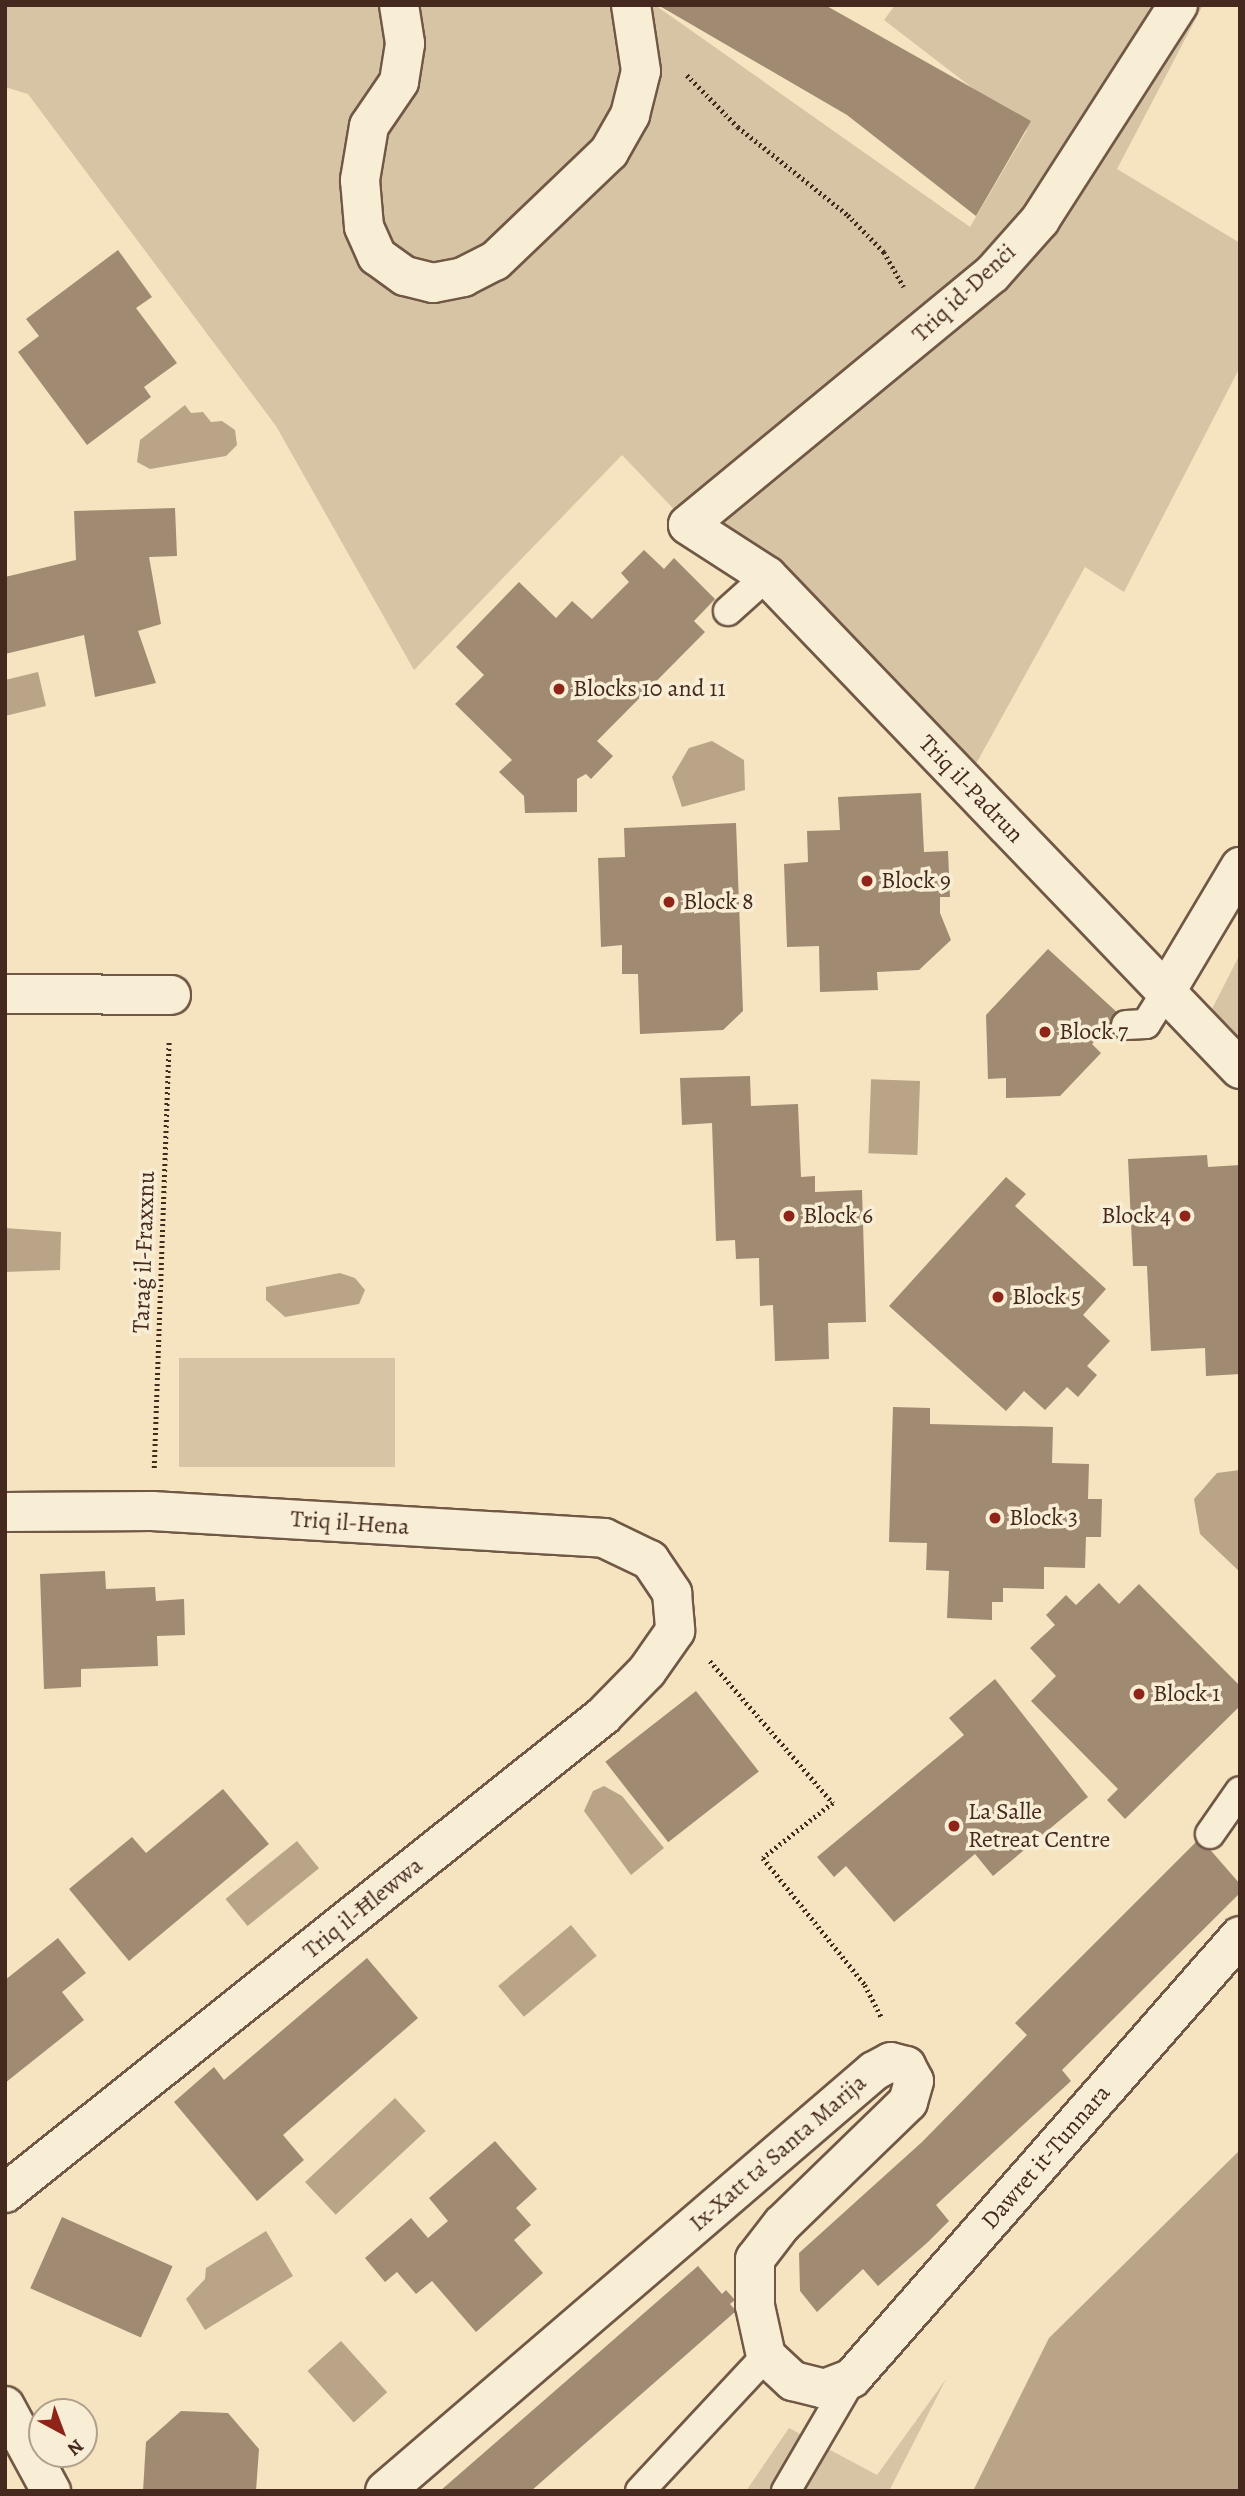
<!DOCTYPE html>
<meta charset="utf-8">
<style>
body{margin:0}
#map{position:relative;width:1245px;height:2496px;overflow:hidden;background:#f5e4bf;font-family:Alegreya,serif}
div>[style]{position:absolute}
.green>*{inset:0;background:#d7c4a4;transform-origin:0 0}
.water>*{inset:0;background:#b9a488;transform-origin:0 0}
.building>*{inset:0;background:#a18a72;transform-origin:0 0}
.path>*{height:4.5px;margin-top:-2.25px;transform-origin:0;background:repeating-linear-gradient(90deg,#45291e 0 2px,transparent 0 5.5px)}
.roads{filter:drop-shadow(2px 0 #715846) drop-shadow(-2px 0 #715846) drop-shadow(0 2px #715846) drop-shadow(0 -2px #715846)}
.service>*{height:28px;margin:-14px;padding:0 14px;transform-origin:14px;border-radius:14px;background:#f8edd5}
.minor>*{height:38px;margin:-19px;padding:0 19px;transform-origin:19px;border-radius:19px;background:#f8edd5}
.tertiary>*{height:38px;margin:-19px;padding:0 19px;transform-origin:19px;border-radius:19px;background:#f8edd5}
.dots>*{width:19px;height:19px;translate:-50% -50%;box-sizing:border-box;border:4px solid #f8edd5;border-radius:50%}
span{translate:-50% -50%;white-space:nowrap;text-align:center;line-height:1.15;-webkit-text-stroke:7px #f8edd5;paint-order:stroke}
.street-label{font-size:24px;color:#45291e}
.poi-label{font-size:24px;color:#45291e}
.left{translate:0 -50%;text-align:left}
.right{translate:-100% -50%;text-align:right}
.frame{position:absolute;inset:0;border:7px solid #45291e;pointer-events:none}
.north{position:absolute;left:28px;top:2398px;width:70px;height:70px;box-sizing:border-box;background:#f8edd5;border:2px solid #b09f8c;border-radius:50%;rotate:139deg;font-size:19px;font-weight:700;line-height:28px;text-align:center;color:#45291e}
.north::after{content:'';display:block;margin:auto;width:24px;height:32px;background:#8f2418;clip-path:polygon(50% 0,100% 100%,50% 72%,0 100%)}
</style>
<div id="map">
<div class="green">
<div style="clip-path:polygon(5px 5px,655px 5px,970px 227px,1027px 130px,884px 20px,895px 5px,1203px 5px,1117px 169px,1240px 243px,1240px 367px,1124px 592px,1085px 567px,977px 762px,951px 799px,622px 455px,414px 670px,276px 426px,28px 94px,5px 87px)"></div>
<div style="clip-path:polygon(1240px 954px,1240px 1040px,1211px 1011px)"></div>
<div style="left:179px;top:1358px;width:216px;height:109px"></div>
<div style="clip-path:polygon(946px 2379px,889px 2491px,746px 2491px,789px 2428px,877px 2475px)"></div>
</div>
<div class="water">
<div style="clip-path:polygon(185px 405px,191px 413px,203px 412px,211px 422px,222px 421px,235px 430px,237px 445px,226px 456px,150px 469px,137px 462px,140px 440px)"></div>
<div style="clip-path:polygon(38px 672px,46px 706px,5px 716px,5px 680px)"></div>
<div style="clip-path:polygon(712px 741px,744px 760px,745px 790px,682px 807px,672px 777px,689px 748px)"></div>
<div style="left:920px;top:1081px;width:74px;height:49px;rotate:92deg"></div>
<div style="clip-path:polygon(5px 1228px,61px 1232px,60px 1270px,5px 1272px)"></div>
<div style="clip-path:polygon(340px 1273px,355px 1278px,365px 1290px,359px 1304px,285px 1317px,266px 1300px,266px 1287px)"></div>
<div style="clip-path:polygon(1240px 1470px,1240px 1572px,1200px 1534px,1194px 1499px,1217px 1473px)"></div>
<div style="clip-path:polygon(604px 1786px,622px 1796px,664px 1848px,631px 1875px,584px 1811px,593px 1791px)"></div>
<div style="left:297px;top:1841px;width:35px;height:92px;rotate:51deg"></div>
<div style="left:571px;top:1925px;width:40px;height:95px;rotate:50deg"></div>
<div style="left:395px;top:2098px;width:45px;height:123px;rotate:47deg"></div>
<div style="clip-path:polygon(1240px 2150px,1240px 2491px,973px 2491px,1049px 2338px)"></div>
<div style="clip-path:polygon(266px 2231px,293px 2276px,205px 2330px,186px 2299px,205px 2279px,206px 2268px)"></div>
<div style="left:341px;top:2341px;width:69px;height:45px;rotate:48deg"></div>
</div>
<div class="building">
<div style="clip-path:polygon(658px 5px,825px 5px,1031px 121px,976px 216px,847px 115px)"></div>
<div style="clip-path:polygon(118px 250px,152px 297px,136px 308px,177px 363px,144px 387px,151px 397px,87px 445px,18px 352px,39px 336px,26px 319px)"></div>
<div style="clip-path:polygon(175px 508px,177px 556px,149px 557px,161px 624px,138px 631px,156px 683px,95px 697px,84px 635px,5px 654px,5px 577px,76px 560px,74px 511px)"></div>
<div style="clip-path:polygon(644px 550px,664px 569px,674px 558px,715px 599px,694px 621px,705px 632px,597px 741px,613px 756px,591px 779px,586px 774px,577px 779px,577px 812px,525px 813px,524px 796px,499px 772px,512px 760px,455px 704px,484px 675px,456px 647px,519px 582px,556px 618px,572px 601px,592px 619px,629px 582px,621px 573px)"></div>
<div style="clip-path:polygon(921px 793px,924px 852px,948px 851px,950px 897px,940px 897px,940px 913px,951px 940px,919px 970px,877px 972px,878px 990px,820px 992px,819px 946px,787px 947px,784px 864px,808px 862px,807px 831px,840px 830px,838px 797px)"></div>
<div style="clip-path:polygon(736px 823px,743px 1011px,723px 1030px,640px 1034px,638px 974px,622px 974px,622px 945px,601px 947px,598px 858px,625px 857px,624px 828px)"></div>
<div style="clip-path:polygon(1048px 949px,1120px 1015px,1092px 1044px,1101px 1053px,1060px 1096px,1006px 1098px,1006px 1078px,988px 1079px,986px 1015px)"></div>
<div style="clip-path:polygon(750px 1076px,751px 1106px,798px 1104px,801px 1177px,815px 1176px,815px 1192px,862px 1190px,866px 1322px,828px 1323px,829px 1359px,775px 1361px,773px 1305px,760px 1306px,759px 1258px,736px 1259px,735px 1240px,716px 1241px,712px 1123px,682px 1125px,680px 1078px)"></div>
<div style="clip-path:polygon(1207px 1155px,1208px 1167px,1240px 1165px,1240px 1374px,1206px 1376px,1205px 1348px,1151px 1351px,1147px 1266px,1133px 1266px,1128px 1159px)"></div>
<div style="clip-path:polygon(1006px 1177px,1026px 1194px,1015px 1206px,1106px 1289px,1083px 1315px,1110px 1341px,1087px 1366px,1097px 1375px,1078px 1397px,1067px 1387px,1045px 1410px,1024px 1391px,1006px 1411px,889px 1306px)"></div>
<div style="clip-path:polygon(893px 1407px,930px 1408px,930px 1424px,1053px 1427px,1052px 1463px,1089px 1464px,1088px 1499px,1102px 1499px,1101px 1537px,1086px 1537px,1085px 1568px,1044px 1567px,1044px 1589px,1003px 1588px,1003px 1602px,992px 1602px,992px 1620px,947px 1618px,949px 1571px,926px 1570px,927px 1543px,889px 1542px)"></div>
<div style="clip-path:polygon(105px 1571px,106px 1589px,155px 1587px,156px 1601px,184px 1599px,185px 1635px,157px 1636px,158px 1666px,81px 1669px,81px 1687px,44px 1689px,40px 1574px)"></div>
<div style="clip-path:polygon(1099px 1583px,1119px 1604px,1139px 1584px,1240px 1686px,1240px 1706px,1125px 1819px,1107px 1800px,1118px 1789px,1031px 1701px,1056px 1676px,1030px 1648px,1055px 1625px,1046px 1615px,1066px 1595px,1076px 1605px)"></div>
<div style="clip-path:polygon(995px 1679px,1088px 1797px,993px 1876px,975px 1854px,894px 1922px,846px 1866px,834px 1877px,817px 1857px,964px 1735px,949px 1718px)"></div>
<div style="left:696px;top:1691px;width:102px;height:115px;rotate:52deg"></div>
<div style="clip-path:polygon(223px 1789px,269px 1844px,129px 1961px,69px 1889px,132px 1837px,146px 1853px)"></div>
<div style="clip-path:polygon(1200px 1838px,1240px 1884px,1240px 1893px,1062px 2070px,1071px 2081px,936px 2205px,949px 2221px,928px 2242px,878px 2286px,863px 2269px,817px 2312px,800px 2291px,799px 2253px,922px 2142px,1027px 2035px,1015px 2023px)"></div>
<div style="clip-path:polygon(58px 1938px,86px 1973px,62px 1992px,84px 2020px,5px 2083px,5px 1980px)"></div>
<div style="clip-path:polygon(367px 1958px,418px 2018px,283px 2135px,304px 2160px,257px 2201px,174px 2102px,214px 2067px,224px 2080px)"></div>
<div style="clip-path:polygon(495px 2141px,537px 2189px,516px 2208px,531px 2225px,514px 2240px,543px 2273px,476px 2332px,432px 2281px,416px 2294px,397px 2272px,385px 2282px,365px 2258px,411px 2218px,428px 2238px,448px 2221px,429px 2198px)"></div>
<div style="left:62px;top:2217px;width:121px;height:78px;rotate:24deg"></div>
<div style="clip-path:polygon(698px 2266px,722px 2294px,726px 2290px,735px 2300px,730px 2304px,736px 2311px,531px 2491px,440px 2491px)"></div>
<div style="clip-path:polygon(181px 2411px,228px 2413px,259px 2449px,256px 2491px,143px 2491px,146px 2442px)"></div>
</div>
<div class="path">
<div style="left:687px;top:75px;width:73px;rotate:45.6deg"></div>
<div style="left:738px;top:127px;width:141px;rotate:38.7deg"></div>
<div style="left:848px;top:215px;width:52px;rotate:45.8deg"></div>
<div style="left:884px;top:252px;width:40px;rotate:60.3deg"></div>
<div style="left:154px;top:1468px;width:428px;rotate:-88deg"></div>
<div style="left:710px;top:1661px;width:188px;rotate:49.1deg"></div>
<div style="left:833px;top:1803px;width:89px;rotate:141.8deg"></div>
<div style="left:763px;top:1858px;width:163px;rotate:51.2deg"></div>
<div style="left:865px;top:1985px;width:38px;rotate:63deg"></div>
</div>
<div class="roads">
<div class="service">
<div style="left:728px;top:611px;width:52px;rotate:-41.9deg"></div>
<div style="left:1126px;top:1025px;width:20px;rotate:-3deg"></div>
<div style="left:1146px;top:1024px;width:36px;rotate:-58deg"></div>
<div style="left:1210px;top:1834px;width:52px;rotate:-55.1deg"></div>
<div style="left:640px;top:2491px;width:185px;rotate:-47deg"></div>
<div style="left:786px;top:2491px;width:131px;rotate:-59.7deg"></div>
</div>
<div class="minor">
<div style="left:399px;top:5px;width:39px;rotate:81deg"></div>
<div style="left:405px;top:44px;width:38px;rotate:99deg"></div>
<div style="left:399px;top:82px;width:53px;rotate:124.3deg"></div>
<div style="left:369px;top:126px;width:55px;rotate:99.5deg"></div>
<div style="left:360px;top:180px;width:47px;rotate:85.1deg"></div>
<div style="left:364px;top:227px;width:32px;rotate:66deg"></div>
<div style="left:377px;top:256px;width:34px;rotate:36deg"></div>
<div style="left:405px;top:276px;width:29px;rotate:14deg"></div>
<div style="left:433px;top:283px;width:31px;rotate:-11deg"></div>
<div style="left:463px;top:277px;width:36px;rotate:-27deg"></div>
<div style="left:495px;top:261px;width:158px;rotate:-43.7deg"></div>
<div style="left:609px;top:152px;width:43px;rotate:-60.4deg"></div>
<div style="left:630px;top:115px;width:45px;rotate:-76deg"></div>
<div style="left:641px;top:71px;width:67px;rotate:-98.6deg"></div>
<div style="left:1178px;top:5px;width:255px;rotate:122.7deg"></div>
<div style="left:1040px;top:220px;width:72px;rotate:131.6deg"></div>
<div style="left:992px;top:274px;width:394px;rotate:140.5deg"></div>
<div style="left:688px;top:525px;width:94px;rotate:32.8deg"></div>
<div style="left:767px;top:576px;width:683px;rotate:46.19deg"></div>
<div style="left:1165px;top:993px;width:147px;rotate:-59.2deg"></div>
<div style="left:5px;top:994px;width:166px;rotate:0.3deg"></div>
<div style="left:5px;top:1512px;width:147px;rotate:-0.4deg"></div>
<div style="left:152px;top:1511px;width:453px;rotate:3.4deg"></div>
<div style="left:604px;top:1538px;width:51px;rotate:25.6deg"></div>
<div style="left:650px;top:1560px;width:40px;rotate:56deg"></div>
<div style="left:672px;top:1593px;width:38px;rotate:85deg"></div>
<div style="left:675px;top:1631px;width:49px;rotate:125deg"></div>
<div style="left:647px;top:1671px;width:63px;rotate:134.4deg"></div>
<div style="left:603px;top:1716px;width:765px;rotate:141.42deg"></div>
<div style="left:385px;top:2491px;width:645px;rotate:-40.66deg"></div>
<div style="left:874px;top:2071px;width:19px;rotate:-28deg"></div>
<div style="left:891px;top:2062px;width:16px;rotate:15deg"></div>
<div style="left:906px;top:2066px;width:17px;rotate:62deg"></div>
<div style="left:914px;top:2081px;width:22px;rotate:106deg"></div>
<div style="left:908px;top:2102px;width:175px;rotate:135.9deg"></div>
<div style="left:782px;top:2224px;width:44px;rotate:127.6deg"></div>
<div style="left:755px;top:2259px;width:47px;rotate:90deg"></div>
<div style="left:755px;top:2306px;width:51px;rotate:77.6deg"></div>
<div style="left:766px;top:2356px;width:37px;rotate:43deg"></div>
<div style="left:793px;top:2381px;width:32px;rotate:14deg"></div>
<div style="left:824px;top:2389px;width:30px;rotate:-21deg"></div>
<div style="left:852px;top:2378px;width:588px;rotate:-48.72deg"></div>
</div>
<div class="tertiary">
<div style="left:5px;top:2406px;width:97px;rotate:61.6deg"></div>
</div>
</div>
<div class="dots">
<div style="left:559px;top:689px;background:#8f2418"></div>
<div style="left:867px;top:881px;background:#8f2418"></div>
<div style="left:669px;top:902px;background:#8f2418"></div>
<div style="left:1045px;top:1032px;background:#8f2418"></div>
<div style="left:789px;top:1216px;background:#8f2418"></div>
<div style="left:1185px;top:1216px;background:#8f2418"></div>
<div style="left:998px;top:1297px;background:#8f2418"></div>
<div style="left:995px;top:1518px;background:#8f2418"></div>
<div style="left:1139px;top:1694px;background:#8f2418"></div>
<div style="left:954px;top:1826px;background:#8f2418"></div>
</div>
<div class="street-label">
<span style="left:964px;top:293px;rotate:-43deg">Triq id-Denċi</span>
<span style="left:971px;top:789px;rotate:46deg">Triq il-Padrun</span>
<span style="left:144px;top:1252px;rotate:-88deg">Taraġ il-Fraxxnu</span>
<span style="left:350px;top:1523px;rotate:4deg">Triq il-Hena</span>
<span style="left:363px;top:1908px;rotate:-39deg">Triq il-Ħlewwa</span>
<span style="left:778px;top:2153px;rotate:-41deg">Ix-Xatt ta' Santa Marija</span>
<span style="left:1046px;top:2157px;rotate:-49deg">Dawret it-Tunnara</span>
</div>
<div class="poi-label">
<span class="left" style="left:573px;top:689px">Blocks 10 and 11</span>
<span class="left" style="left:881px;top:881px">Block 9</span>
<span class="left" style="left:683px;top:902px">Block 8</span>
<span class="left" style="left:1059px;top:1032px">Block 7</span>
<span class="left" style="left:803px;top:1216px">Block 6</span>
<span class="right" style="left:1171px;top:1216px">Block 4</span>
<span class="left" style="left:1012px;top:1297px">Block 5</span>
<span class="left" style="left:1009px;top:1518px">Block 3</span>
<span class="left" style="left:1153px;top:1694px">Block 1</span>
<span class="left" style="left:968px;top:1826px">La Salle<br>Retreat Centre</span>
</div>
<div class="frame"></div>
<div class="north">N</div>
</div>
